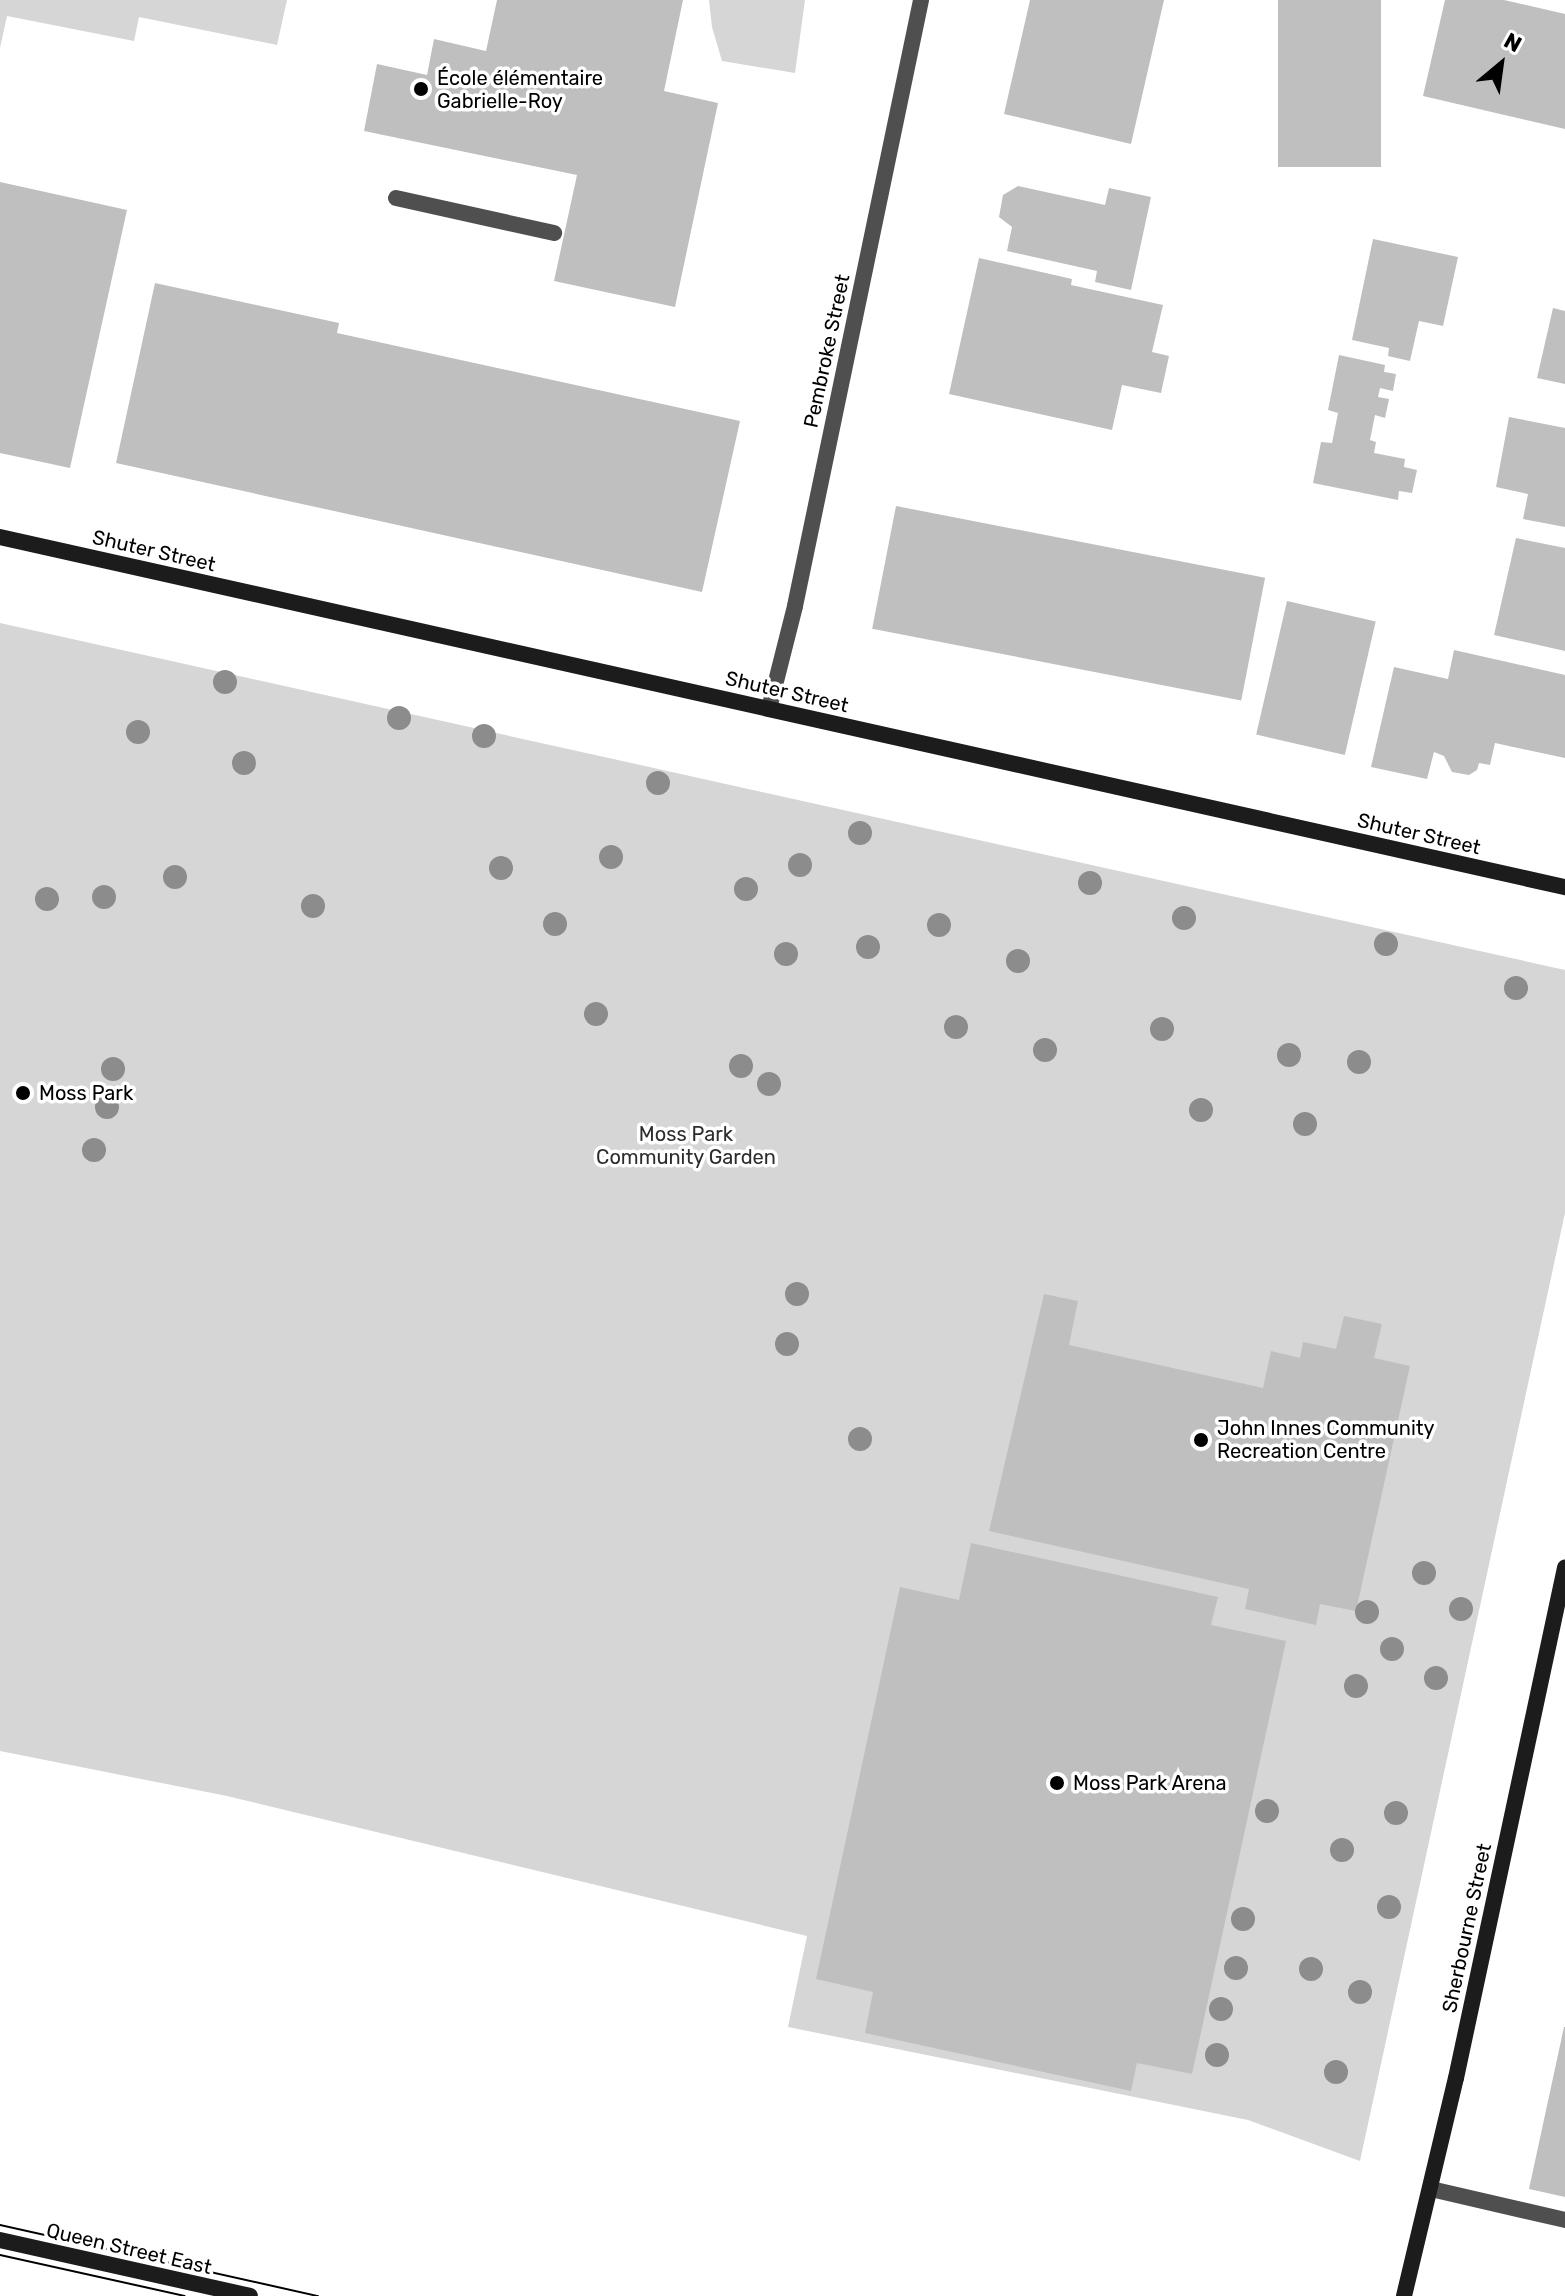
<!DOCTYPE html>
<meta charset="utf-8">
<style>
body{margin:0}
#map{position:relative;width:1565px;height:2296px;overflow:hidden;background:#fff;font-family:Rubik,sans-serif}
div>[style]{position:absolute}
.green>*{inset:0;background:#d6d6d6}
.building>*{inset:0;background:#bfbfbf;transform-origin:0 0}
.lane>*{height:16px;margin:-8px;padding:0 8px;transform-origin:8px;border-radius:8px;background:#4f4f4f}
.street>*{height:16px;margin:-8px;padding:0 8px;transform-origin:8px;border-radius:8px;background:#4f4f4f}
.secondary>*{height:16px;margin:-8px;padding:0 8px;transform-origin:8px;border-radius:8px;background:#1c1c1c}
.tram>*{height:2px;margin:-1px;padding:0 1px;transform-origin:1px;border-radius:1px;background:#000}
.trees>*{width:24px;height:24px;margin:-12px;border-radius:50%;background:#8c8c8c}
.dots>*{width:22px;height:22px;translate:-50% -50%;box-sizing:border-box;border:4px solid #fff;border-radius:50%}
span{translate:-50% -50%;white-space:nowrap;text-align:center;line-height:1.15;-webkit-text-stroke:7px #fff;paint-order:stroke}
.poi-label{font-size:20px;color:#000}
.left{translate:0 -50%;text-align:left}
.street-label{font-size:20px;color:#000}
.park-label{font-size:20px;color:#2d2d2d}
.north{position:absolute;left:1461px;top:24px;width:80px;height:80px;-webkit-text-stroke:6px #fff;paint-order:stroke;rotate:29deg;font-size:22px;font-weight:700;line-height:32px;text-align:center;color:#000}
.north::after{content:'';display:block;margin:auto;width:28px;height:36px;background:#000;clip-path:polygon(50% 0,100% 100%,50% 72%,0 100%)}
</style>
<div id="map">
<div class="green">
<div style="clip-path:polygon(0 0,287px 0,277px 45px,139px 17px,134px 41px,7px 16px,0 48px)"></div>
<div style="clip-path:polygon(709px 0,805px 0,795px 73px,722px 61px,712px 27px)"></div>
<div style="clip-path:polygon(0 623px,1565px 970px,1565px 1213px,1360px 2161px,1248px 2120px,788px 2027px,807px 1936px,227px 1796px,0 1751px)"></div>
</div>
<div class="building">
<div style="clip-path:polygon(497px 0,683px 0,664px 91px,718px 103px,675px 307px,554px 281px,577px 175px,364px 131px,377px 64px,427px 75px,434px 39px,486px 51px)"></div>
<div style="clip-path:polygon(1030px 0,1164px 0,1131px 144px,1004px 114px)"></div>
<div style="left:1278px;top:0;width:103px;height:167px"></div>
<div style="clip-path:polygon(1445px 0,1504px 0,1565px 14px,1565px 129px,1423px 96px)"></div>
<div style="clip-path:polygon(0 182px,127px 210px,70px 468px,0 453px)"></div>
<div style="clip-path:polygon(1018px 186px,1105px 205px,1109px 188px,1151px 197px,1131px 290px,1095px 282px,1097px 271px,1007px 251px,1012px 227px,999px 217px,1003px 195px)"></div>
<div style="clip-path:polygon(1373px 239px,1458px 257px,1443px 326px,1419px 321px,1410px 361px,1388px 356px,1389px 348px,1352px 340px)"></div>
<div style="clip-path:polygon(979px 258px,1072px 279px,1071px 285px,1163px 305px,1152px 352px,1169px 356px,1161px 393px,1122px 385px,1112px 430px,949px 394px)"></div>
<div style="clip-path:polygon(155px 283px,339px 323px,337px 333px,740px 421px,702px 592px,116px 463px)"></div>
<div style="clip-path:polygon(1553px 308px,1565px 311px,1565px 384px,1537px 378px)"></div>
<div style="clip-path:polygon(1339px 355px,1385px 365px,1384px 372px,1396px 374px,1393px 391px,1380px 388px,1378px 397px,1389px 399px,1385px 418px,1375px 415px,1370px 440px,1376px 442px,1374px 453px,1405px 459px,1404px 467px,1417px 470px,1412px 493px,1399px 491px,1398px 500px,1313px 483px,1321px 442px,1332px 443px,1338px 413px,1328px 410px)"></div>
<div style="clip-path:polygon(1509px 417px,1565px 428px,1565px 527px,1523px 519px,1528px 494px,1496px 487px)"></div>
<div style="left:896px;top:506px;width:376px;height:125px;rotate:11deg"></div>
<div style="clip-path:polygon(1516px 538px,1565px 548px,1565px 651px,1494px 635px)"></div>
<div style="left:1287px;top:601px;width:91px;height:137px;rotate:13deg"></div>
<div style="clip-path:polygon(1454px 650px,1565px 675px,1565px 758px,1495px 743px,1490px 765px,1479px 763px,1477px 770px,1469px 775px,1452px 772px,1444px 756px,1434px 752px,1427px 779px,1371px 767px,1394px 667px,1448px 679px)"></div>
<div style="clip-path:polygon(1044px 1294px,1078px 1301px,1069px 1345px,1263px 1388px,1271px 1351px,1300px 1358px,1303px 1342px,1336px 1349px,1344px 1316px,1382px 1324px,1374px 1358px,1410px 1366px,1356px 1611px,1320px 1604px,1316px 1625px,1245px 1609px,1249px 1589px,989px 1531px)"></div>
<div style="clip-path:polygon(971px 1543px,1218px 1597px,1211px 1625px,1286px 1641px,1192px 2074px,1137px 2063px,1131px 2091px,865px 2033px,873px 1992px,816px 1979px,900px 1587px,959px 1600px)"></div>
<div style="clip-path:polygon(1564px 2027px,1565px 2027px,1565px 2197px,1529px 2189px)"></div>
</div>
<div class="lane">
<div style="left:396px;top:198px;width:162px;rotate:12.5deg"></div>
<div style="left:1431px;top:2189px;width:138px;rotate:13deg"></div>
</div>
<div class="street">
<div style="left:769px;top:709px;width:106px;rotate:-75.8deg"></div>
<div style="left:795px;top:606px;width:619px;rotate:-78.25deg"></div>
</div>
<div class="secondary">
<div style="left:0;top:537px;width:1604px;rotate:12.61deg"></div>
<div style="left:0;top:2240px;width:256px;rotate:12.6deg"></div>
<div style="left:1404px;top:2296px;width:224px;rotate:-76.6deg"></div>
<div style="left:1456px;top:2078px;width:522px;rotate:-77.94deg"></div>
</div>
<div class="tram">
<div style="left:0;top:2225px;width:326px;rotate:12.6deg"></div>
<div style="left:0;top:2255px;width:189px;rotate:12.5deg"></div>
</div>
<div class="trees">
<div style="left:225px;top:682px"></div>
<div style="left:399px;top:718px"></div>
<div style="left:138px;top:732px"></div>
<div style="left:484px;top:736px"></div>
<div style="left:244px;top:763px"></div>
<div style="left:658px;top:783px"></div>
<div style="left:860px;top:833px"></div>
<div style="left:611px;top:857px"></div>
<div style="left:800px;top:865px"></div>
<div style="left:501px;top:868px"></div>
<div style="left:175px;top:877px"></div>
<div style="left:1090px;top:883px"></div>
<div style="left:746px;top:889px"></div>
<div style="left:104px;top:897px"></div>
<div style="left:47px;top:899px"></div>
<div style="left:313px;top:906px"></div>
<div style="left:1184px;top:918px"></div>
<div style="left:555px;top:924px"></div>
<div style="left:939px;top:925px"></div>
<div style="left:1386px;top:944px"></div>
<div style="left:868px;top:947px"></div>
<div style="left:786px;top:954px"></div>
<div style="left:1018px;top:961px"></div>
<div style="left:1516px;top:988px"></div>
<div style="left:596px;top:1014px"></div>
<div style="left:956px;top:1027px"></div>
<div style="left:1162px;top:1029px"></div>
<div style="left:1045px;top:1050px"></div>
<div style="left:1289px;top:1055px"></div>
<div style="left:1359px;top:1062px"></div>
<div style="left:741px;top:1066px"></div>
<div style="left:113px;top:1069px"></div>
<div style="left:769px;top:1084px"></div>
<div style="left:107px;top:1107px"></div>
<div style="left:1201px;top:1110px"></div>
<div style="left:1305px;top:1124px"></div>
<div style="left:94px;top:1150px"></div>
<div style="left:797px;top:1294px"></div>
<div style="left:787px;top:1344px"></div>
<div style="left:860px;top:1439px"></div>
<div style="left:1424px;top:1573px"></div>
<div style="left:1461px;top:1609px"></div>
<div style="left:1367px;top:1612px"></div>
<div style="left:1392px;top:1649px"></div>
<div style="left:1436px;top:1678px"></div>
<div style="left:1356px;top:1686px"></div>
<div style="left:1267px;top:1811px"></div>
<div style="left:1396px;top:1813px"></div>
<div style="left:1342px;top:1850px"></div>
<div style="left:1389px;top:1907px"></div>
<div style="left:1243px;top:1919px"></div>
<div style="left:1236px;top:1968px"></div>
<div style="left:1311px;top:1969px"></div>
<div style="left:1360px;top:1992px"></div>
<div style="left:1221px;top:2009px"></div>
<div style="left:1217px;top:2055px"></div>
<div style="left:1336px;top:2072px"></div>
</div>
<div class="dots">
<div style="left:421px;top:89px;background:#000"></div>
<div style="left:23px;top:1093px;background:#000"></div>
<div style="left:1201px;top:1440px;background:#000"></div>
<div style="left:1057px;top:1783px;background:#000"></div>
</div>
<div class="poi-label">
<span class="left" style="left:437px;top:90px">École élémentaire<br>Gabrielle-Roy</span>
<span class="left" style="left:39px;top:1093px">Moss Park</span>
<span class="left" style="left:1217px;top:1440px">John Innes Community<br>Recreation Centre</span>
<span class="left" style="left:1073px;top:1783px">Moss Park Arena</span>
</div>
<div class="street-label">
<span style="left:827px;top:351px;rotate:-78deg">Pembroke Street</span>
<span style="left:154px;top:551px;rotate:13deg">Shuter Street</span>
<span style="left:787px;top:692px;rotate:13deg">Shuter Street</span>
<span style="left:1419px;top:834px;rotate:13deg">Shuter Street</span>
<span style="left:1467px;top:1928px;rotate:-78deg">Sherbourne Street</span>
<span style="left:129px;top:2249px;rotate:13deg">Queen Street East</span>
</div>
<div class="park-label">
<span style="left:686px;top:1146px">Moss Park<br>Community Garden</span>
</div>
<div class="north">N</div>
</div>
